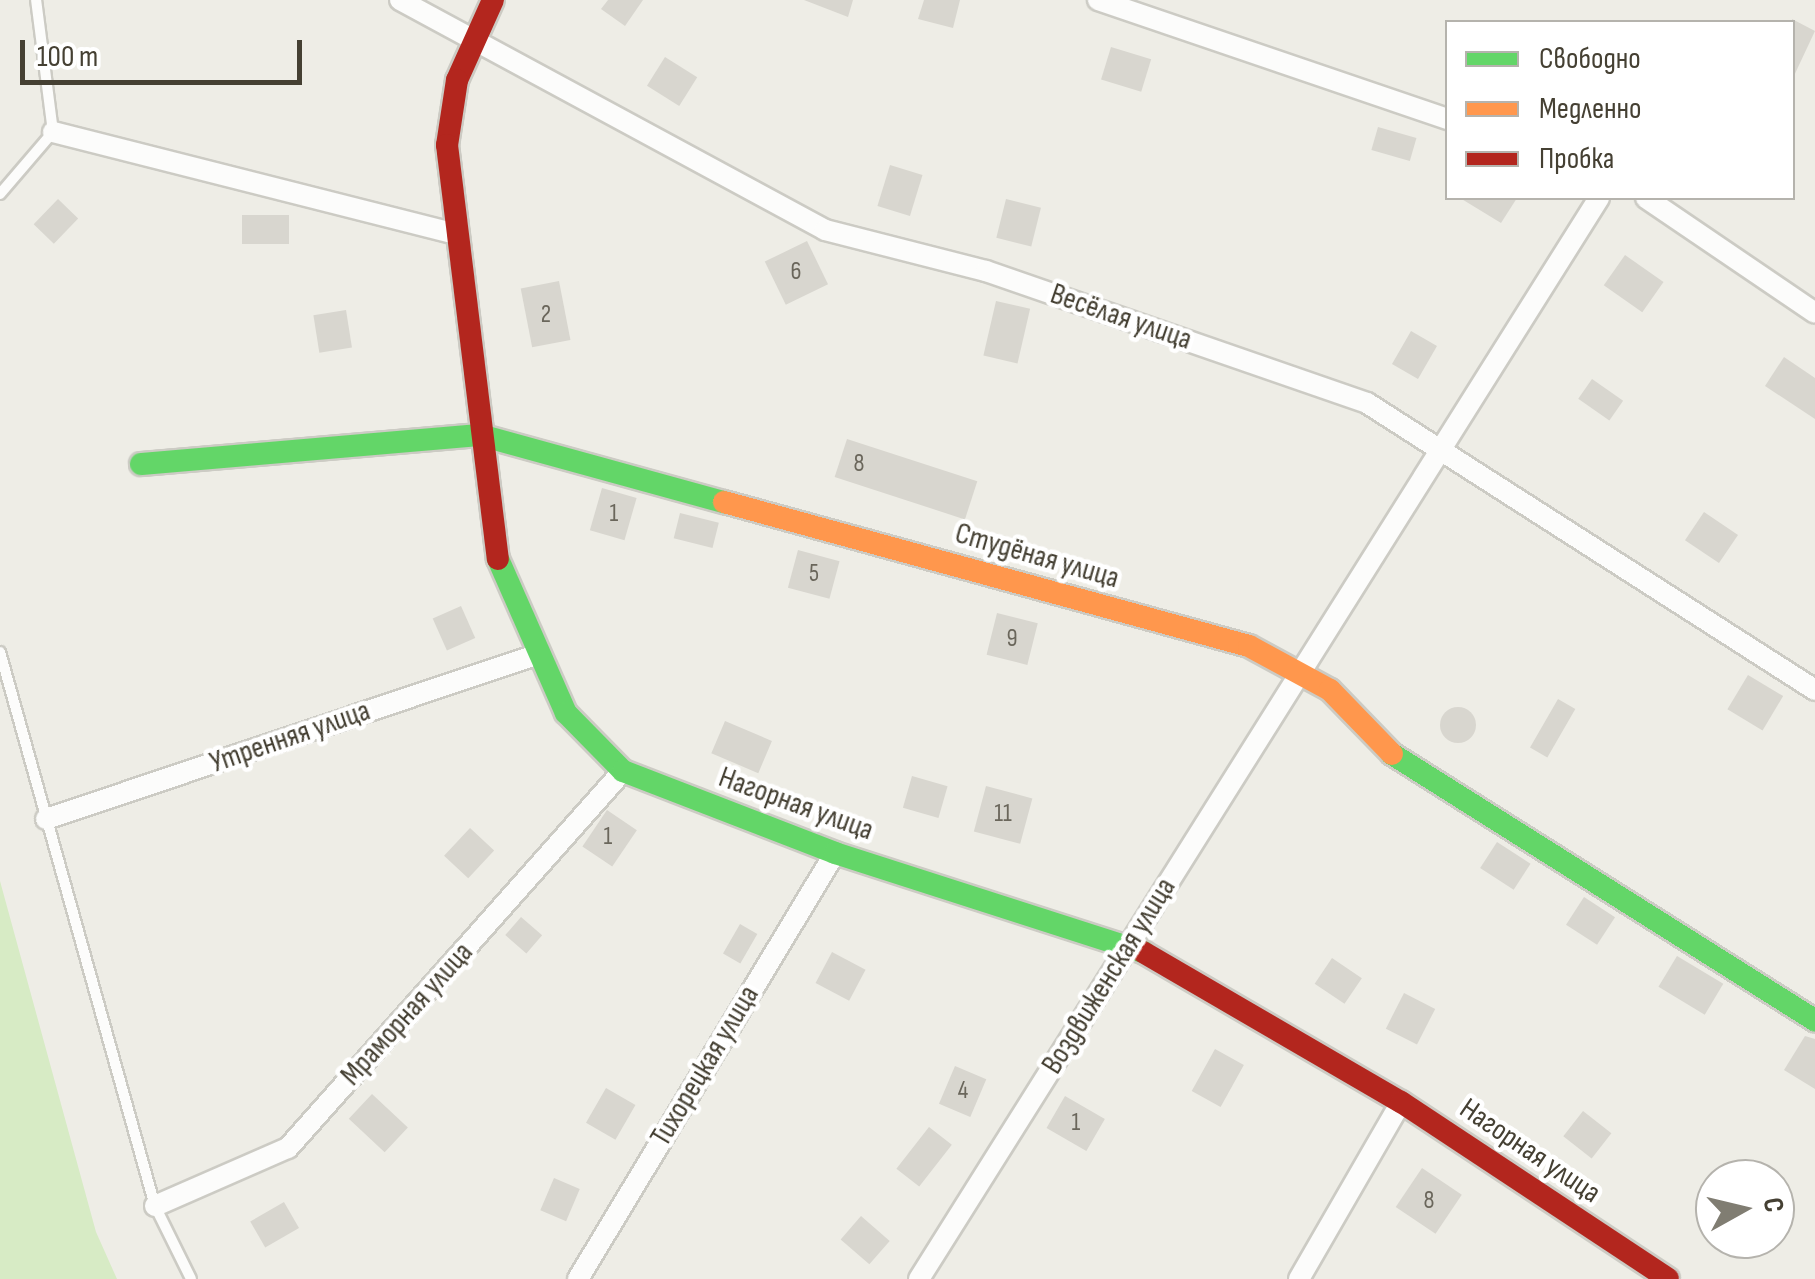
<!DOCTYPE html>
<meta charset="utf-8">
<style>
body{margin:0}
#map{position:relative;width:1815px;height:1279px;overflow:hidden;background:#eeede6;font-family:"Sofia Sans Condensed",sans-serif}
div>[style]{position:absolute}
.green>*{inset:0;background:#d7ebc5}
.building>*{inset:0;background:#d8d6cf;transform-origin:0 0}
.round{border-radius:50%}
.roads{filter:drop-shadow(2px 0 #cccbc4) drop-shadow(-2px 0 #cccbc4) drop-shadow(0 2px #cccbc4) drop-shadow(0 -2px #cccbc4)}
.lane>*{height:10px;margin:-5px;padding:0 5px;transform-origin:5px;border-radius:5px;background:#fcfcfb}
.street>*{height:20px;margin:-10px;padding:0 10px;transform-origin:10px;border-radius:10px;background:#fcfcfb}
.fast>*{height:22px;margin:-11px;padding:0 11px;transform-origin:11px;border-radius:11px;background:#63d668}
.slow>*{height:22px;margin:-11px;padding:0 11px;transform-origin:11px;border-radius:11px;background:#ff974d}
.jam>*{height:22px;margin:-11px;padding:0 11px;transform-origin:11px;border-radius:11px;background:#b3261e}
span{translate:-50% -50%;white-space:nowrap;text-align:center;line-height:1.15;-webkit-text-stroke:9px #fff;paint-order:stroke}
.number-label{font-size:25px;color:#6a665b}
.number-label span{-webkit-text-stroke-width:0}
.street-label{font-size:30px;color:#454033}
.legend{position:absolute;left:1445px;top:20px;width:350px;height:180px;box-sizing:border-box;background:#fff;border:2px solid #b5b3ad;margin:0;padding:12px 18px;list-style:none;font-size:30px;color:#454033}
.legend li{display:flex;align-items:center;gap:20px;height:50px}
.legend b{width:50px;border:2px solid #b5b3ad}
.north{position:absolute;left:1695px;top:1159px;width:100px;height:100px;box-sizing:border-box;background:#fff;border:2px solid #b5b3ad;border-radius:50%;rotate:82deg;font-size:28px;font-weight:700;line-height:40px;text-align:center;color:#454033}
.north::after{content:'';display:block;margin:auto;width:35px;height:45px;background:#807d72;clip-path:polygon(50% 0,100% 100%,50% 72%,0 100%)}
.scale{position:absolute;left:20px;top:40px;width:282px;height:45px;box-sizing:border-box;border:5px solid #454033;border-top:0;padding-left:12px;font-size:30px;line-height:35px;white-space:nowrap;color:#454033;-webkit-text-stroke:8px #fff;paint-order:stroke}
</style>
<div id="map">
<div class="green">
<div style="clip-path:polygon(0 881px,96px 1232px,117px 1279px,0 1279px)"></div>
</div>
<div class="building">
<div style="clip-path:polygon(608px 0,643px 0,625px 26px,601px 9px)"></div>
<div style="clip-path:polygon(804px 0,853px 0,848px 17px)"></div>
<div style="clip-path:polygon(924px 0,960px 0,953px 28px,918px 19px)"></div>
<div style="clip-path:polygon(1792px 19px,1815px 31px,1792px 80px)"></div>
<div style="left:1111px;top:47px;width:42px;height:34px;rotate:17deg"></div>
<div style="left:665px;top:57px;width:38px;height:34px;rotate:32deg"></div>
<div style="left:1378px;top:127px;width:40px;height:24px;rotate:16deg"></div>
<div style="left:890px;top:165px;width:34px;height:43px;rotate:17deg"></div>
<div style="clip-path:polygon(1460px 198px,1517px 198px,1501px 223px)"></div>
<div style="left:58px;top:199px;width:28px;height:35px;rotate:44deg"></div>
<div style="left:1006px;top:199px;width:36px;height:40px;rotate:14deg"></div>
<div style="left:242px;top:215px;width:47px;height:29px"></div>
<div style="left:807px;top:241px;width:48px;height:47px;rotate:64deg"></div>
<div style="left:1625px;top:255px;width:47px;height:37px;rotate:35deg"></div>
<div style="left:559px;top:281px;width:60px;height:39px;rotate:79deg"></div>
<div style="left:996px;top:301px;width:35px;height:56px;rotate:13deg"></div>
<div style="left:346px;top:310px;width:38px;height:33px;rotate:81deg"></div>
<div style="left:1411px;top:331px;width:30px;height:38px;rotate:30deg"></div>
<div style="clip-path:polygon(1784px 357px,1815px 378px,1815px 419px,1765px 386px)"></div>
<div style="left:1592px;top:379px;width:38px;height:24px;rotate:35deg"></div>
<div style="left:847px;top:439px;width:137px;height:40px;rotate:18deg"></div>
<div style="left:602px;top:488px;width:36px;height:44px;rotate:16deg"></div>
<div style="left:1704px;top:512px;width:41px;height:34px;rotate:34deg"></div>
<div style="left:680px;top:513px;width:40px;height:26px;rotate:14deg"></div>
<div style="left:798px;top:550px;width:43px;height:39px;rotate:15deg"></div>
<div style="left:461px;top:606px;width:35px;height:31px;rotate:66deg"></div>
<div style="left:997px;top:613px;width:42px;height:43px;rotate:14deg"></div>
<div style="left:1748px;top:675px;width:41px;height:40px;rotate:31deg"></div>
<div style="left:1558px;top:699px;width:20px;height:56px;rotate:30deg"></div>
<div class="round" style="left:1440px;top:707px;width:36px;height:36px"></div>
<div style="left:725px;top:721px;width:51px;height:35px;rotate:23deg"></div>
<div style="left:912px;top:776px;width:37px;height:33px;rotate:16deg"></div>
<div style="left:986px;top:786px;width:48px;height:47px;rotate:15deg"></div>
<div style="left:607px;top:810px;width:36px;height:44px;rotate:34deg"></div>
<div style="left:470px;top:828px;width:33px;height:38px;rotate:43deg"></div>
<div style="left:1497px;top:842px;width:40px;height:31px;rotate:33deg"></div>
<div style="left:1584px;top:897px;width:37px;height:33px;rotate:33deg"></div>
<div style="left:521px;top:917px;width:28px;height:24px;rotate:41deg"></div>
<div style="left:740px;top:924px;width:20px;height:34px;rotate:30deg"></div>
<div style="left:832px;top:952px;width:38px;height:35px;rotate:28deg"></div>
<div style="left:1677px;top:956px;width:54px;height:36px;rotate:31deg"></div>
<div style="left:1332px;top:958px;width:36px;height:31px;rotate:34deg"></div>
<div style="left:1404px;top:993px;width:35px;height:40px;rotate:27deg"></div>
<div style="clip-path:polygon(1805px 1036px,1815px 1039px,1815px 1089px,1784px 1070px)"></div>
<div style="left:1215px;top:1049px;width:33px;height:48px;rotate:29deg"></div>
<div style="left:955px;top:1066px;width:34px;height:41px;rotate:23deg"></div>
<div style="left:606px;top:1088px;width:34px;height:40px;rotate:30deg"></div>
<div style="left:372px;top:1094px;width:49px;height:34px;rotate:43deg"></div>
<div style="left:1065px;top:1096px;width:46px;height:37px;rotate:30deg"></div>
<div style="left:1583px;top:1111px;width:36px;height:32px;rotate:38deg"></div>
<div style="left:929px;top:1127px;width:29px;height:53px;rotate:38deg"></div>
<div style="left:1422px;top:1168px;width:48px;height:47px;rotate:34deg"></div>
<div style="left:554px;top:1178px;width:28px;height:35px;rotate:23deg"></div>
<div style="left:284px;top:1202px;width:30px;height:39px;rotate:60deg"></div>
<div style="left:861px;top:1216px;width:38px;height:31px;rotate:41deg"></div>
</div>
<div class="roads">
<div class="lane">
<div style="left:0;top:194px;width:82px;rotate:-49.5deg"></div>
<div style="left:53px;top:132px;width:133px;rotate:-97.3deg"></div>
<div style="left:0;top:652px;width:575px;rotate:74.37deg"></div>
<div style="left:155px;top:1206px;width:81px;rotate:63.7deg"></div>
</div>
<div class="street">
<div style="left:400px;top:0;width:483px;rotate:28.4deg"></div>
<div style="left:825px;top:230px;width:166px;rotate:14.3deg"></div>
<div style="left:986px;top:271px;width:403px;rotate:19.1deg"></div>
<div style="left:1367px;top:403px;width:532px;rotate:32.64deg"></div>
<div style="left:1098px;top:0;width:370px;rotate:18.8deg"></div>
<div style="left:53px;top:132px;width:417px;rotate:14.2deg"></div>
<div style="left:1646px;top:198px;width:204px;rotate:34.2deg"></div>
<div style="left:46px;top:819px;width:514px;rotate:-18.51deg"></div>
<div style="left:155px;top:1206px;width:145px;rotate:-23.6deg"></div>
<div style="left:288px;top:1148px;width:504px;rotate:-48.38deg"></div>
<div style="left:578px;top:1279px;width:498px;rotate:-58.9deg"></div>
<div style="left:919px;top:1279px;width:1277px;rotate:-57.83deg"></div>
<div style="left:1299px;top:1279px;width:204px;rotate:-60deg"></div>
</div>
<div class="fast">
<div style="left:141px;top:464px;width:340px;rotate:-4.9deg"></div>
<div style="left:480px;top:435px;width:253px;rotate:15.4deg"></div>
<div style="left:498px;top:559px;width:168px;rotate:66.2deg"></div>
<div style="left:566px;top:713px;width:81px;rotate:45.5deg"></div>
<div style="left:623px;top:771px;width:227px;rotate:21.1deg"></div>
<div style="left:835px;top:853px;width:324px;rotate:17.8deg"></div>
<div style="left:1392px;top:754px;width:500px;rotate:32.2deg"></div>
</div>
<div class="slow">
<div style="left:724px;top:502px;width:544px;rotate:15.34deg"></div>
<div style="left:1249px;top:646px;width:92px;rotate:28.5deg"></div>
<div style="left:1330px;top:690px;width:89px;rotate:45.9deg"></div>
</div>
<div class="jam">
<div style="left:493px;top:0;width:88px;rotate:114.2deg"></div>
<div style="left:457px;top:80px;width:66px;rotate:98.7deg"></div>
<div style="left:447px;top:145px;width:417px;rotate:83deg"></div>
<div style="left:1143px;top:952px;width:298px;rotate:30.2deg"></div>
<div style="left:1401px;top:1102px;width:320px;rotate:33.5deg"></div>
</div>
</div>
<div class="number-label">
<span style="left:796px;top:272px">6</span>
<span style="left:546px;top:315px">2</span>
<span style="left:859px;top:464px">8</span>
<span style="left:614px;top:514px">1</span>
<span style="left:814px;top:574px">5</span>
<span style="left:1012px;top:639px">9</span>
<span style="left:1003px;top:814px">11</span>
<span style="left:608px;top:837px">1</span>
<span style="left:963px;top:1091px">4</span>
<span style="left:1076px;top:1123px">1</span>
<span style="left:1429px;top:1201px">8</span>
</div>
<div class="street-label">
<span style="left:1121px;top:317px;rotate:19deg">Весёлая улица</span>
<span style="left:1037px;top:556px;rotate:16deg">Студёная улица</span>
<span style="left:290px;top:737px;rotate:-19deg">Утренняя улица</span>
<span style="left:796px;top:804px;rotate:20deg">Нагорная улица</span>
<span style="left:1109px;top:976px;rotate:-58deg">Воздвиженская улица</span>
<span style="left:407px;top:1014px;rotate:-48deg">Мраморная улица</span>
<span style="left:705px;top:1066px;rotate:-59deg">Тихорецкая улица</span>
<span style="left:1530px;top:1151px;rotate:34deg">Нагорная улица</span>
</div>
<ul class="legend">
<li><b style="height:12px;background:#63d668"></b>Свободно</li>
<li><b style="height:12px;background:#ff974d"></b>Медленно</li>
<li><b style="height:12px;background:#b3261e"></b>Пробка</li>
</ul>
<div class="north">С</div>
<div class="scale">100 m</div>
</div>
